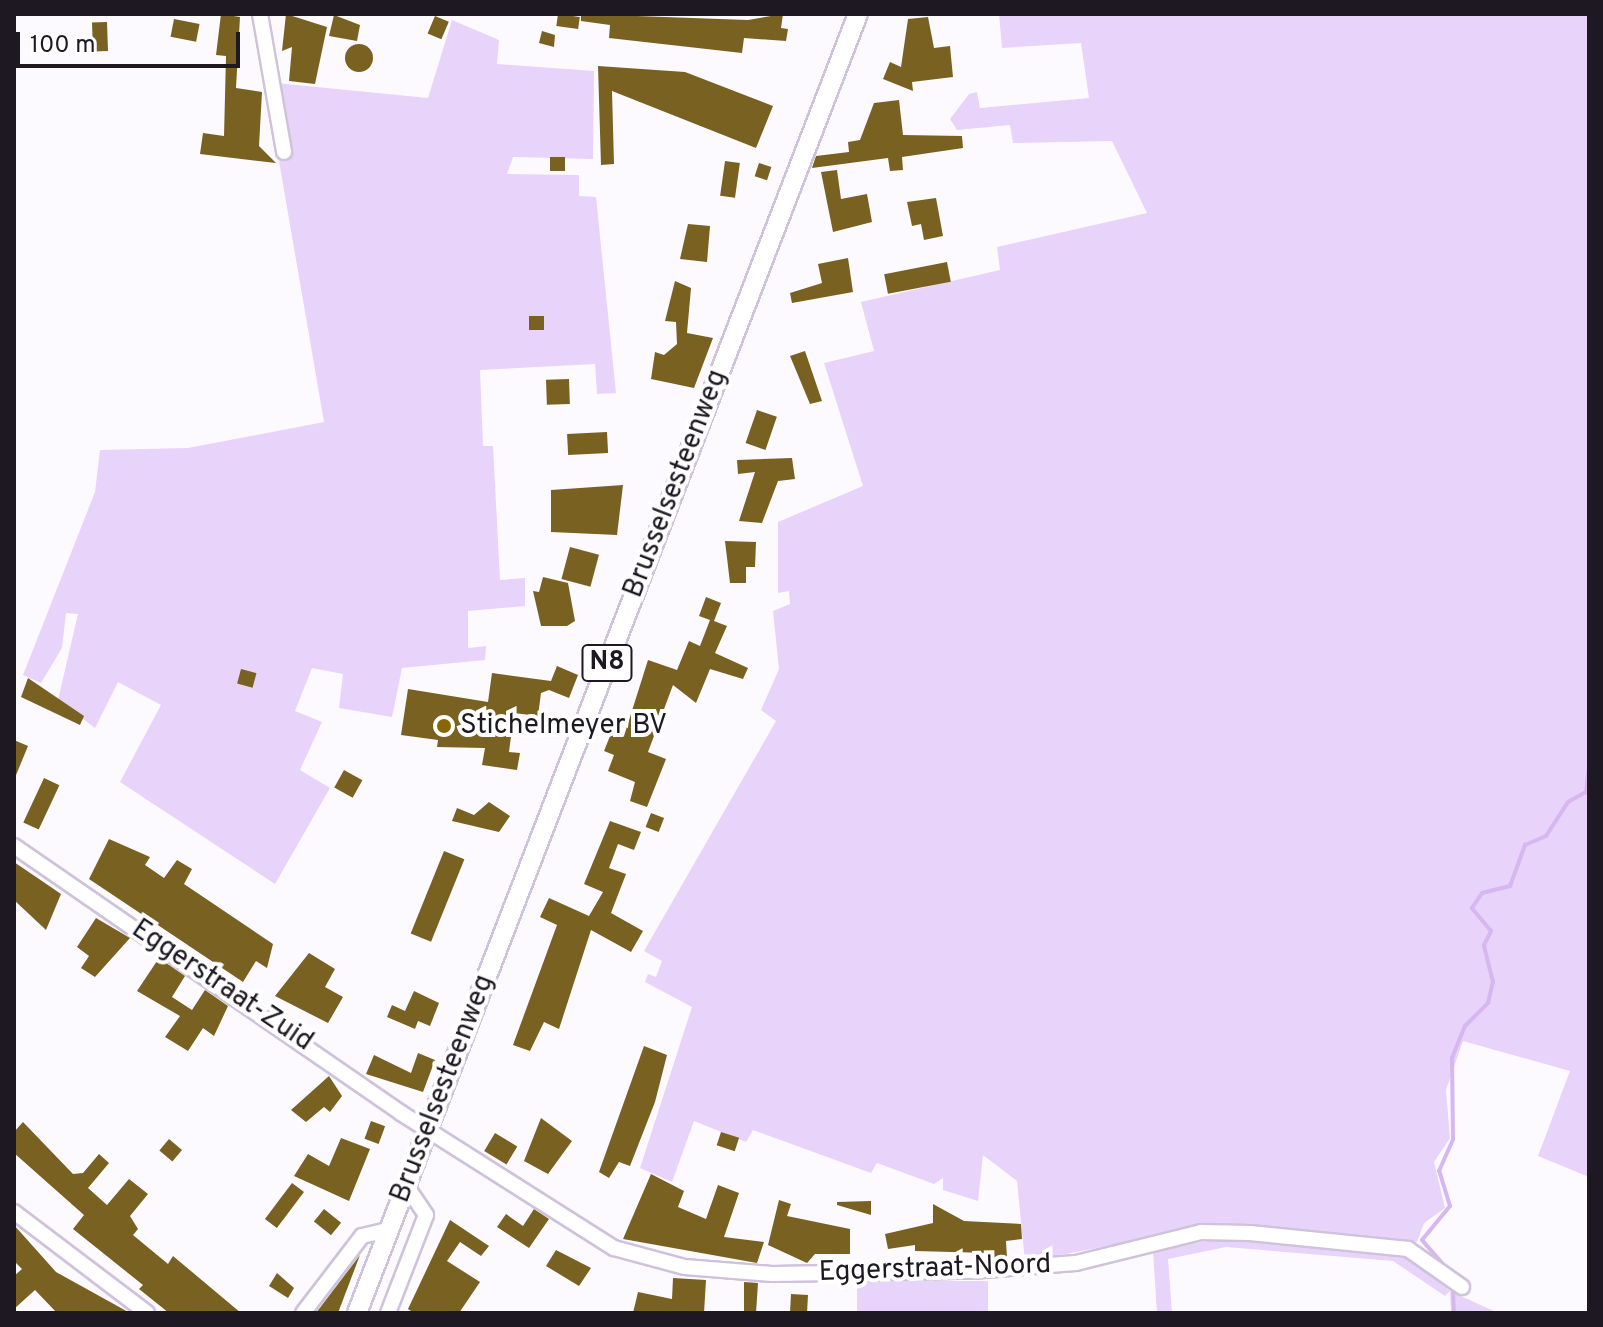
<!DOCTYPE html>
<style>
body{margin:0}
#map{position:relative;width:1603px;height:1327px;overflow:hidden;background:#fcfaff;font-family:Overpass,sans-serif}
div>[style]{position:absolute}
.green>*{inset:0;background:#e8d3fb;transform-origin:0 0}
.stream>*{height:4px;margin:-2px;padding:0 2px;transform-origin:2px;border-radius:2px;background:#d6b7f0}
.building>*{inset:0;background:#796122;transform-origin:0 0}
.round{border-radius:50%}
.roads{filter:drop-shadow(2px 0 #cfc2db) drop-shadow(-2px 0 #cfc2db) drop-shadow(0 2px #cfc2db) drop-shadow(0 -2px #cfc2db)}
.minor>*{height:14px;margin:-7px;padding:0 7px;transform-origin:7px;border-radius:7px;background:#fff}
.major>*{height:18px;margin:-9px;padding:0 9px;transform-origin:9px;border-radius:9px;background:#fff}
.dots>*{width:22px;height:22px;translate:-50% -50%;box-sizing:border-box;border:4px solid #fff;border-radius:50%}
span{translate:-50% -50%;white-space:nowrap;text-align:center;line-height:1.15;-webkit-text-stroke:8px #fff;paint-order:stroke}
.shield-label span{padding:2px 6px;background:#fff;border:2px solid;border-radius:6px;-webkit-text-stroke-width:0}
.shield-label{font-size:26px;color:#1d1821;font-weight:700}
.street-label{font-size:28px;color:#1d1821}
.poi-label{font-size:28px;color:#1d1821}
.left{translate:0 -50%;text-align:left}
.frame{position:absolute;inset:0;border:16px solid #1d1821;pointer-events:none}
.scale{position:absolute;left:16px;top:32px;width:224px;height:36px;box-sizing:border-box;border:4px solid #1d1821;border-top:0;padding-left:10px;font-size:24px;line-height:28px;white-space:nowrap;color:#1d1821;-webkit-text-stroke:6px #fff;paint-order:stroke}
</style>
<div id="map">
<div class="green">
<div style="clip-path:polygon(999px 14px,1589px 14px,1589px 1177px,1538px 1156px,1570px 1071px,1463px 1041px,1446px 1090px,1450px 1138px,1434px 1162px,1445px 1208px,1424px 1223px,1417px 1242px,1210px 1226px,1025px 1262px,1017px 1181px,983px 1155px,978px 1201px,943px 1190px,943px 1178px,934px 1184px,877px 1163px,871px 1173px,753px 1130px,746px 1142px,694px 1121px,672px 1182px,640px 1168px,692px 1007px,645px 982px,648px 974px,656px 977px,662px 961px,644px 951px,776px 721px,761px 710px,779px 669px,773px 611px,790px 604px,789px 591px,778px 593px,778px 522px,863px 486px,824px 363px,874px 351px,861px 302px,1000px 270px,997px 247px,1147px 213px,1112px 141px,1013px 143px,1010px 125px,957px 130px,950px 119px,969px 94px,977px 92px,980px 108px,1089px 98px,1081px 43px,1002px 48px)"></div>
<div style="clip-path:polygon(452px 20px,499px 40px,497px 64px,594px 71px,593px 159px,513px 157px,507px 174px,579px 175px,579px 196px,596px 197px,616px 393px,597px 394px,595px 364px,480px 370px,483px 446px,493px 446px,500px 580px,525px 578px,525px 606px,468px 611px,468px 648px,486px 646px,485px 660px,402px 668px,392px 717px,339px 708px,343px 674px,312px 668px,295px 711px,322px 722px,300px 770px,330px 788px,275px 884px,120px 782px,161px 705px,118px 682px,95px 728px,58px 700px,78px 614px,66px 613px,62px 648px,41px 683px,23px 675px,95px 492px,100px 450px,188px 448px,324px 422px,279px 161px,286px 154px,276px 83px,428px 98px)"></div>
<div style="clip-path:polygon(1217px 1239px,1399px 1251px,1450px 1291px,1498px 1313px,1451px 1313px,1450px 1291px,1445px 1296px,1393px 1261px,1226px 1247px,1168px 1259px,1172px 1313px,1157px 1313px,1153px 1251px)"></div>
<div style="left:857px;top:1281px;width:131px;height:32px"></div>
</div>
<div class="stream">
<div style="left:1449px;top:1271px;width:41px;rotate:-131.1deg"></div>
<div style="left:1422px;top:1240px;width:44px;rotate:-50.5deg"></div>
<div style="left:1450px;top:1206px;width:37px;rotate:-107deg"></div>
<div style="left:1439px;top:1171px;width:35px;rotate:-66deg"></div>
<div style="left:1453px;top:1139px;width:81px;rotate:-90.7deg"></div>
<div style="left:1452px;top:1058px;width:35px;rotate:-68deg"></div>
<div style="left:1465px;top:1026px;width:33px;rotate:-45deg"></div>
<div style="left:1488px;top:1003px;width:22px;rotate:-77deg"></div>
<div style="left:1493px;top:982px;width:38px;rotate:-104deg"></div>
<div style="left:1484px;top:945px;width:16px;rotate:-63deg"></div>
<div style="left:1491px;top:931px;width:30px;rotate:-130deg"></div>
<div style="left:1472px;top:908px;width:18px;rotate:-56deg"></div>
<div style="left:1482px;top:893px;width:29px;rotate:-14deg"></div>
<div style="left:1510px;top:886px;width:44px;rotate:-69.9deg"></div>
<div style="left:1525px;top:845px;width:23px;rotate:-23deg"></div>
<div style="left:1546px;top:836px;width:40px;rotate:-57.1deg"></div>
<div style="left:1568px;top:802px;width:21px;rotate:-29deg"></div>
<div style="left:1586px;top:792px;width:24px;rotate:-83deg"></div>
<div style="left:1453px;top:1288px;width:25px;rotate:88deg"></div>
</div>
<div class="building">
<div style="clip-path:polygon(221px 14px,240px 17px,236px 88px,262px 92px,259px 146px,276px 163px,200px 154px,203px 133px,224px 136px,226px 56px,216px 55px)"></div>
<div style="clip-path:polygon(286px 14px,327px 27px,315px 84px,289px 81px,292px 47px,282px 51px)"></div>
<div style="left:558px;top:14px;width:22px;height:12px;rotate:8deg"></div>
<div style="clip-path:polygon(581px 14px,748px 20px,783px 14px,781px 28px,788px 29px,786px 41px,744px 38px,742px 53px,609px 38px,610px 25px,581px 21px)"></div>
<div style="clip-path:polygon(334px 15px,360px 25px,357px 41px,329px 36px)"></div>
<div style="left:435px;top:16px;width:15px;height:19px;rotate:23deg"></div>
<div style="clip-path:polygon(928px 17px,934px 48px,950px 46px,953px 77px,912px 82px,913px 91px,883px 79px,890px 62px,901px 67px,908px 19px)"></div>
<div style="left:174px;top:19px;width:26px;height:18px;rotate:11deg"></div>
<div style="left:107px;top:22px;width:29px;height:15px;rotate:88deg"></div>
<div style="clip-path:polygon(542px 31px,555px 35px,554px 47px,539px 43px)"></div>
<div class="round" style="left:345px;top:44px;width:28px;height:28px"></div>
<div style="clip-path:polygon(598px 66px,685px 72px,773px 106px,756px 148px,612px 91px,614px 164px,601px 165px)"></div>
<div style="clip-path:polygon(899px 100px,903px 135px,962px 136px,963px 148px,902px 157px,903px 170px,890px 171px,888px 158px,812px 168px,816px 156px,849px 152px,848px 142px,860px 140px,874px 103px)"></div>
<div style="left:550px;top:157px;width:15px;height:14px"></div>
<div style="left:725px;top:161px;width:15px;height:35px;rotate:8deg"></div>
<div style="left:759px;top:163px;width:13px;height:14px;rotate:18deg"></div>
<div style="clip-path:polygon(837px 170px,841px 199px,867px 194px,872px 222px,833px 232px,821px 172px)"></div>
<div style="clip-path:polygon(936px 198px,943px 236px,924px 240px,921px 224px,912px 226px,907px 202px)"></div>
<div style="clip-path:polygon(688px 224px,710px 226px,707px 262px,680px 259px)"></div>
<div style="clip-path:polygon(848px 258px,853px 292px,792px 303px,790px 293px,822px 283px,818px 264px)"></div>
<div style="left:947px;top:262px;width:20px;height:64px;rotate:79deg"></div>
<div style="clip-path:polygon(675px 281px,691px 288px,687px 333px,713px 338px,694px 388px,651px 379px,655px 352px,664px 355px,677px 344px,676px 322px,665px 321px)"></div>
<div style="left:529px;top:316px;width:15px;height:14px"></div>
<div style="clip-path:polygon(805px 351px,822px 401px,810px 404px,790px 356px)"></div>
<div style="left:569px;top:379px;width:25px;height:23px;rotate:88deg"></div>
<div style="left:757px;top:410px;width:21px;height:35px;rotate:19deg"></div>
<div style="left:607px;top:432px;width:21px;height:40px;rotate:87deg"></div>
<div style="clip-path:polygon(792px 458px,795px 479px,778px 481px,762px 523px,739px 521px,755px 472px,738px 474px,737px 460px)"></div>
<div style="clip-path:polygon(623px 485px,617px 535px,551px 532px,551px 490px)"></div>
<div style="clip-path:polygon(725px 541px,756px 542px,755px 567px,746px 567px,746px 583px,730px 583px)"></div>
<div style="left:570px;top:547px;width:30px;height:33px;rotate:15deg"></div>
<div style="clip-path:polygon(543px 577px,568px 583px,575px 621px,567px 626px,541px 626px,533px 591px,539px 592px)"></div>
<div style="clip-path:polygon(706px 597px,721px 603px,714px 621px,727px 626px,715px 653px,748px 668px,743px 679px,710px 669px,696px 703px,673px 685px,648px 752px,666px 759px,647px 807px,630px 801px,635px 782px,608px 771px,614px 755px,604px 751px,612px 731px,624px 736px,648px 660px,677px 670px,689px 641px,700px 646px,710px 620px,699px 616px)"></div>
<div style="clip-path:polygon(557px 666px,578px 675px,569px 698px,549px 690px,541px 693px,538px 716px,514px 713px,509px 752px,520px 753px,517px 770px,482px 765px,485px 748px,437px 747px,438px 740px,401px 735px,408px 689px,488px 702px,492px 673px,551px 681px)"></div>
<div style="left:241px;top:669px;width:16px;height:15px;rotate:15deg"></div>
<div style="clip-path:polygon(28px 678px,84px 716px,80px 725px,21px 697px)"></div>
<div style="clip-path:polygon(14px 740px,28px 746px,14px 780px)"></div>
<div style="left:344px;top:770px;width:21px;height:20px;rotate:29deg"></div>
<div style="left:44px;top:778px;width:17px;height:49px;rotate:25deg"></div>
<div style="clip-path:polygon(489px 802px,510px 816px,499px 832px,452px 821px,457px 808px,474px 815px)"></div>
<div style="left:651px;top:813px;width:14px;height:15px;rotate:21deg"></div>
<div style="clip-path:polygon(610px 821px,641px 832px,634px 850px,618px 844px,609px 868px,626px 874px,611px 913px,643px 931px,631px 952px,591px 930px,559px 1029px,544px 1022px,530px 1051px,513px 1045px,557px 925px,540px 917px,549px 898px,589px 916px,603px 892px,584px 884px)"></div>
<div style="clip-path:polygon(109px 839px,150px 857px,145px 865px,164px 878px,177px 860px,192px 869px,184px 884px,273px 944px,267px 968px,256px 961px,243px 982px,89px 879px)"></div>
<div style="left:444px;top:851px;width:22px;height:89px;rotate:22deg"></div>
<div style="clip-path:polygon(14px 862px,61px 894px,46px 930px,14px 900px)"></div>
<div style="clip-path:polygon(96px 918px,130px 938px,95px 977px,81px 968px,89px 956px,77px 947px)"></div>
<div style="clip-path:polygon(309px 953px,335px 969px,325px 987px,343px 997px,328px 1023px,275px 996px)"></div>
<div style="clip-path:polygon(159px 958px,185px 976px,172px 997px,192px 1010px,205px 990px,228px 1006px,214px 1036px,203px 1028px,188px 1051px,165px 1037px,180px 1016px,137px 991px)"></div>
<div style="clip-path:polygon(414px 991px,439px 1003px,430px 1026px,418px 1021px,415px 1029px,387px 1017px,392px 1005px,405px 1011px)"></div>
<div style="clip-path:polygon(644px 1046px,667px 1055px,655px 1102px,630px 1166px,619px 1162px,609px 1178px,599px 1172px)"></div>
<div style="clip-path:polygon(418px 1053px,435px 1060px,423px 1092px,366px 1074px,374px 1055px,411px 1073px)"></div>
<div style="clip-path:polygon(329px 1076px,342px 1096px,330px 1112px,324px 1107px,306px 1122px,291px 1110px)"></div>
<div style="clip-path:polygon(541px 1118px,572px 1141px,548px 1174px,524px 1161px)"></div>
<div style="left:371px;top:1121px;width:15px;height:19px;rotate:20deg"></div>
<div style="clip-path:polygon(23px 1122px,73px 1174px,83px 1173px,99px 1154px,109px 1163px,88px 1188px,107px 1205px,129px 1179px,148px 1194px,130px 1216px,138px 1229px,133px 1235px,168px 1264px,173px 1256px,241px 1313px,169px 1313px,139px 1289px,143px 1285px,73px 1229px,84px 1215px,14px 1153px,14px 1132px)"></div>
<div style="left:721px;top:1132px;width:19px;height:14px;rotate:18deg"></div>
<div style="left:495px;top:1133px;width:26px;height:21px;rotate:31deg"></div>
<div style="clip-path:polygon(341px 1138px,370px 1149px,349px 1201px,294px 1176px,308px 1154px,329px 1166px)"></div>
<div style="left:169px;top:1139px;width:17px;height:15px;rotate:40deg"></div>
<div style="clip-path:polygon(651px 1174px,684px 1191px,678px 1207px,706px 1219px,718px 1185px,739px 1193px,724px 1237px,764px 1242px,757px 1263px,623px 1239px)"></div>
<div style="left:292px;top:1183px;width:15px;height:45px;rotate:37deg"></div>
<div style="clip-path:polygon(779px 1200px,791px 1204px,787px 1216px,850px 1229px,850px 1254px,815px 1254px,807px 1263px,768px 1245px)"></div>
<div style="clip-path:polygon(871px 1201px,871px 1215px,837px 1205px,837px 1202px)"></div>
<div style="clip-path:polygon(933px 1204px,964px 1221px,1021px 1224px,1022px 1239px,1006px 1241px,1007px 1258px,989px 1260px,989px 1253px,915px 1251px,915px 1245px,888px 1249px,885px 1234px,933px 1223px)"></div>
<div style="left:324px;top:1209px;width:22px;height:16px;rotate:39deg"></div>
<div style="clip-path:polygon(534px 1209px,549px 1219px,529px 1248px,497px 1227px,506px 1214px,523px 1226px)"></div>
<div style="clip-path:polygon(450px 1220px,489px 1246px,481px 1256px,460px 1242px,447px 1261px,480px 1282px,459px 1313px,414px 1313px,408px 1309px)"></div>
<div style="clip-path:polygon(14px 1225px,56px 1272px,130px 1313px,57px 1313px,35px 1290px,14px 1309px,14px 1276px,22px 1269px,14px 1261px)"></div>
<div style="clip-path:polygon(556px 1250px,591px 1268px,579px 1286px,546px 1266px)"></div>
<div style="clip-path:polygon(360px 1255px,338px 1313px,316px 1313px)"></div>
<div style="clip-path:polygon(277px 1273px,294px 1288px,288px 1298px,269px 1286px)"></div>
<div style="clip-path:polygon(673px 1278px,706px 1280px,704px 1313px,633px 1313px,638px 1292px,672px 1299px)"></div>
<div style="clip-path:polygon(744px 1282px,758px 1283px,756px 1313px,744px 1313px)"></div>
<div style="left:791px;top:1294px;width:17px;height:19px;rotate:3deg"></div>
</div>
<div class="roads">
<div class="minor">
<div style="left:260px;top:14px;width:140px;rotate:80.1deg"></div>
<div style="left:14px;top:846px;width:470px;rotate:34.6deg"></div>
<div style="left:401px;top:1113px;width:252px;rotate:32.4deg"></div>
<div style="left:614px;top:1248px;width:73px;rotate:15deg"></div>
<div style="left:685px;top:1267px;width:87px;rotate:4.6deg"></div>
<div style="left:772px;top:1274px;width:200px;rotate:-0.9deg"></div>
<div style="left:972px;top:1271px;width:104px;rotate:-4.4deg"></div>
<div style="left:1076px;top:1263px;width:129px;rotate:-13.9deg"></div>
<div style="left:1201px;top:1232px;width:49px;rotate:1.2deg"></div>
<div style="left:1250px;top:1233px;width:159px;rotate:5.8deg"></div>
<div style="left:1408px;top:1249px;width:66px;rotate:35.1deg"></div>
<div style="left:14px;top:1212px;width:167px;rotate:37.2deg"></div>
<div style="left:303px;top:1313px;width:97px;rotate:-52.5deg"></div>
<div style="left:362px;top:1236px;width:27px;rotate:-13deg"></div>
<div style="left:388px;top:1313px;width:105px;rotate:-68.8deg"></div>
<div style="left:426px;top:1215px;width:36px;rotate:-124deg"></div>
</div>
<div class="major">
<div style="left:357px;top:1313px;width:1392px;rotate:-68.91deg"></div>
</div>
</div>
<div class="dots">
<div style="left:444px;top:726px;background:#876701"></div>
</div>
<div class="shield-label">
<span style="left:607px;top:663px">N8</span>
</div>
<div class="street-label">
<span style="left:676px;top:484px;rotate:-69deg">Brusselsesteenweg</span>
<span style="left:222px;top:986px;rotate:34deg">Eggerstraat-Zuid</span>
<span style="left:443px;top:1089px;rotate:-69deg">Brusselsesteenweg</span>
<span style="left:935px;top:1269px;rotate:-2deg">Eggerstraat-Noord</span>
</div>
<div class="poi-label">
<span class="left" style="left:460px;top:726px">Stichelmeyer BV</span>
</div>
<div class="frame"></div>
<div class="scale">100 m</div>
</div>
